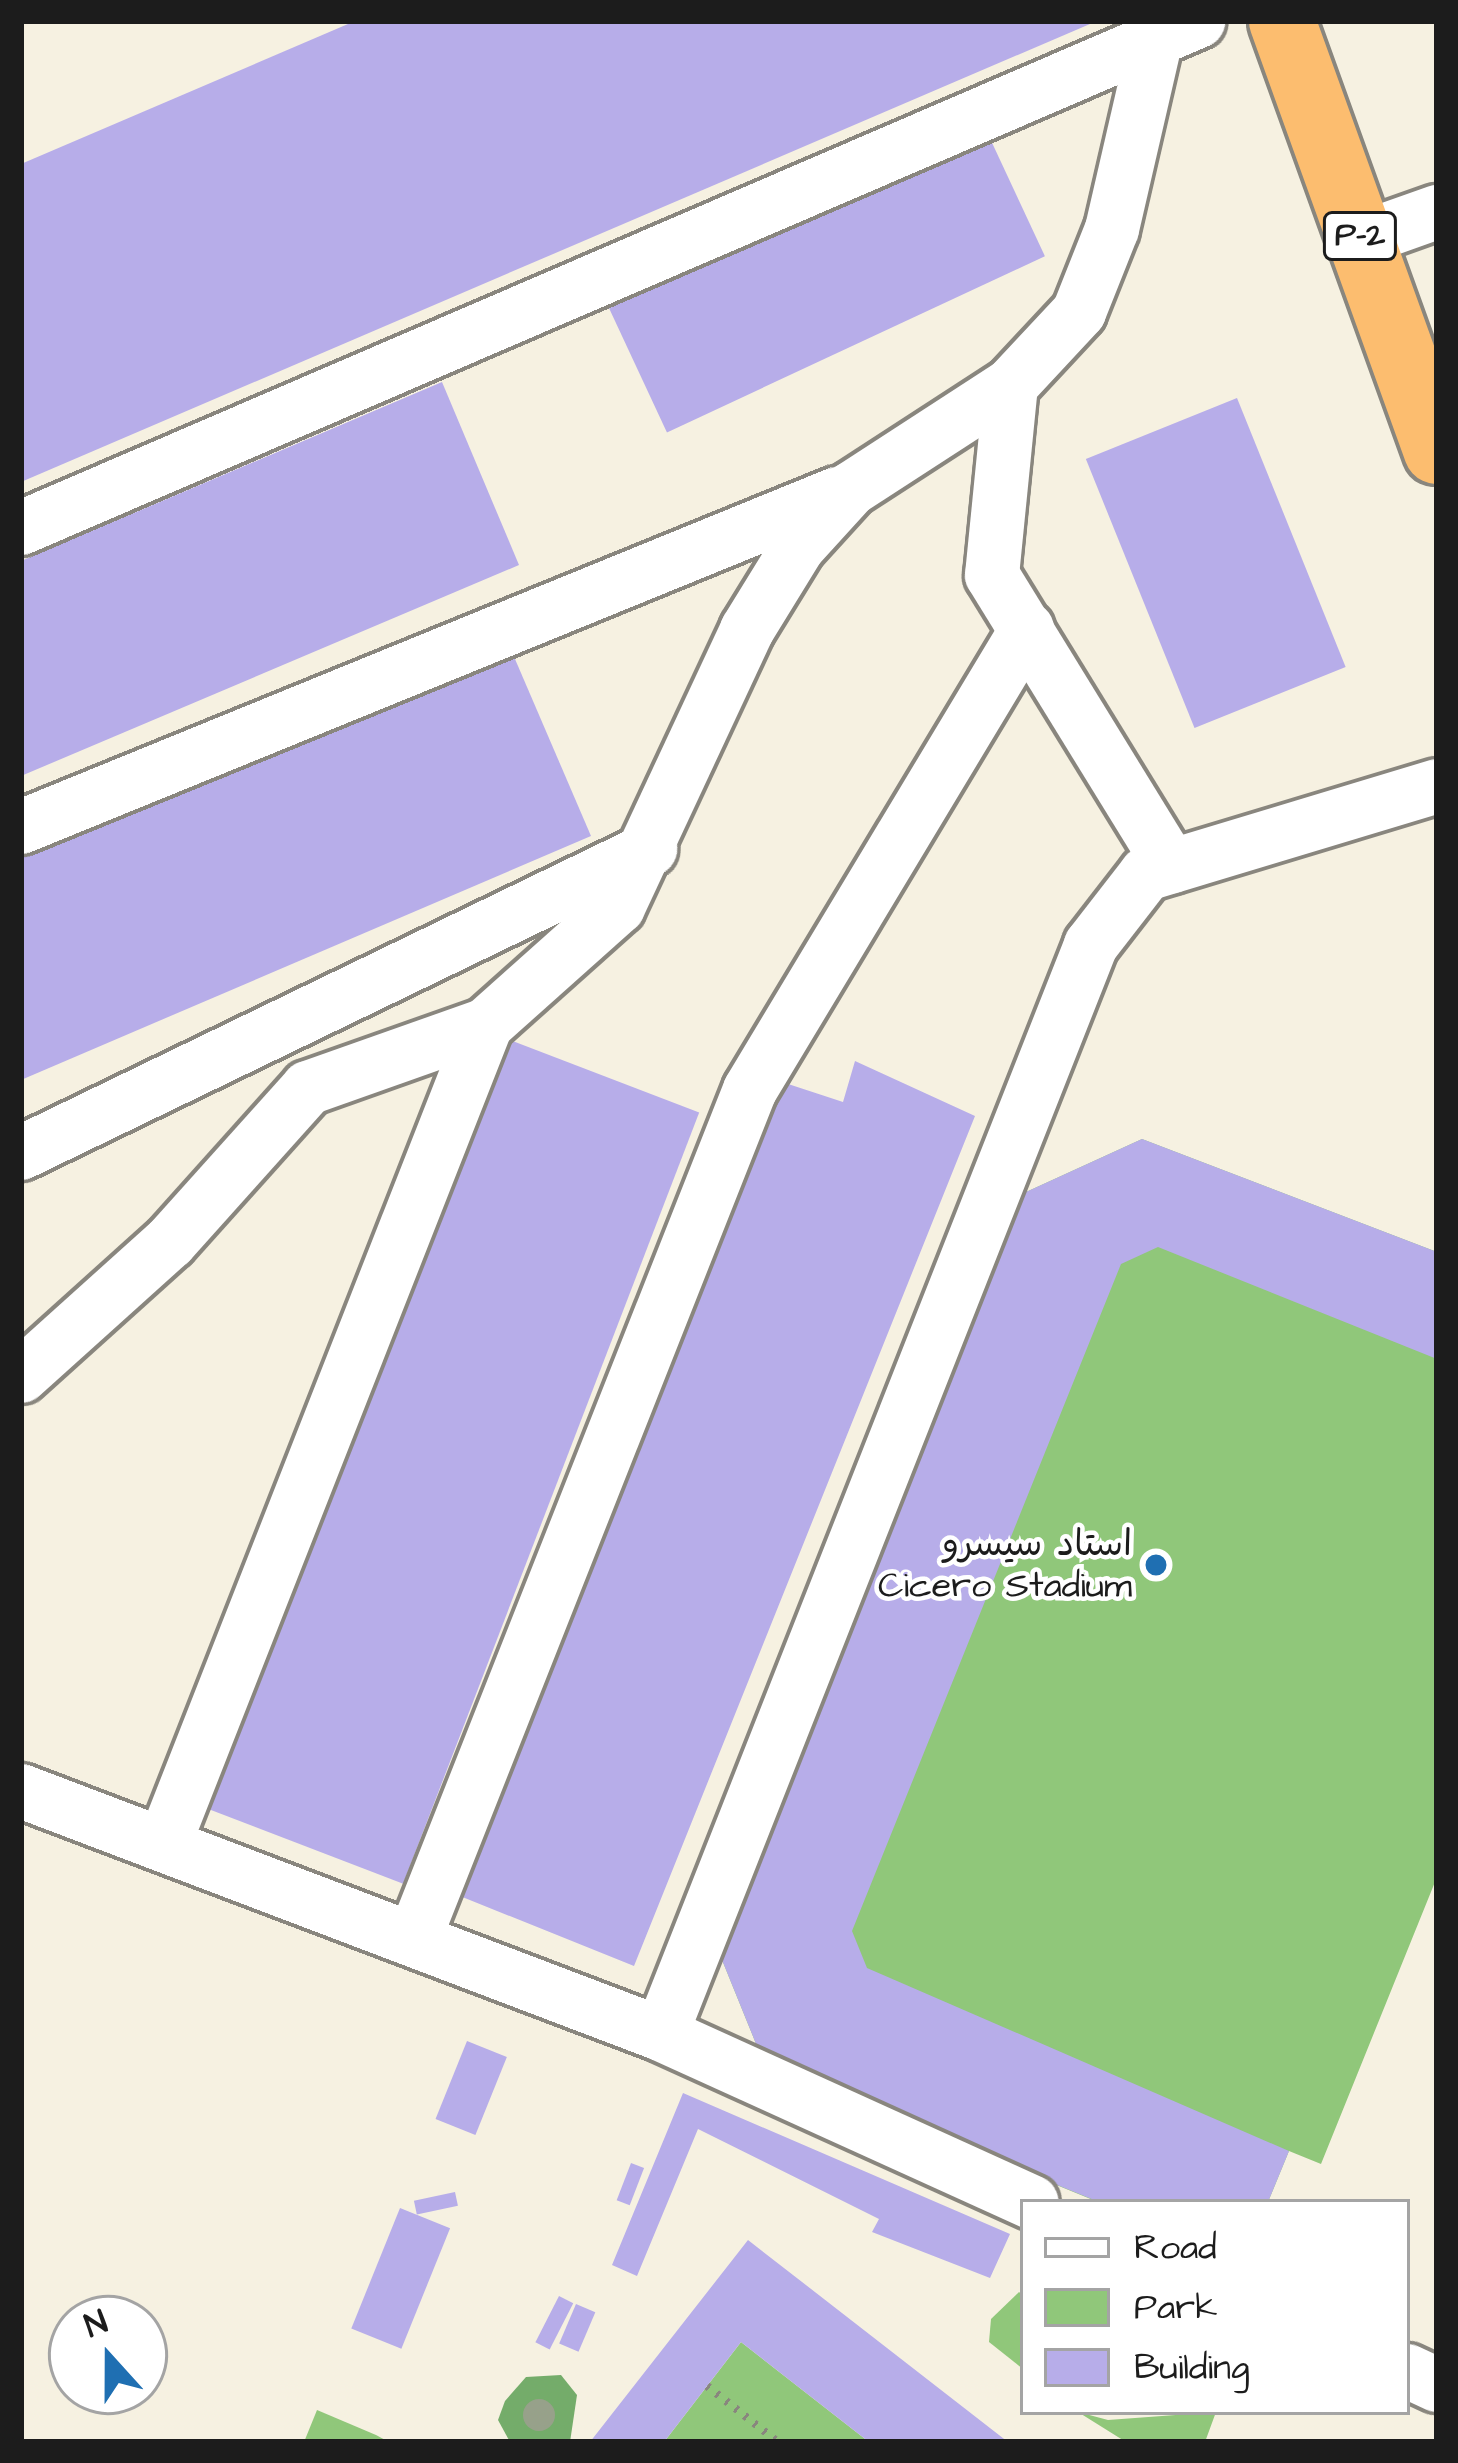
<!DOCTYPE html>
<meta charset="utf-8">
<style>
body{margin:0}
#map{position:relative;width:1458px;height:2463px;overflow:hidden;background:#f6f1e1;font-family:"Architects Daughter","Playpen Sans Arabic",sans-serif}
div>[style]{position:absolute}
.green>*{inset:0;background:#90c77a}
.forest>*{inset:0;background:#74ac6a}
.building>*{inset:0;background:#b7ade9;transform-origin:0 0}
.path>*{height:8px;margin-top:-4px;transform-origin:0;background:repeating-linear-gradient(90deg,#89867e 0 3px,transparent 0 12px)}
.roads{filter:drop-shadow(3px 0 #89867e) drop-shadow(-3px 0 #89867e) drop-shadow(0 3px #89867e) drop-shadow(0 -3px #89867e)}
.minor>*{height:54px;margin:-27px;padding:0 27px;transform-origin:27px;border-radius:27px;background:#fff}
.highway>*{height:66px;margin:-33px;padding:0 33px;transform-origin:33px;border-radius:33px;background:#fcbd6f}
.trees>*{width:32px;height:32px;margin:-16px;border-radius:50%;background:#97a18a}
.dots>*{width:33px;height:33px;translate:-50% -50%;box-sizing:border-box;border:6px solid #fff;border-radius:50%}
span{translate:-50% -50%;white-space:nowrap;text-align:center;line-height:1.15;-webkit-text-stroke:9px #fff;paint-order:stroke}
.shield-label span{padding:3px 9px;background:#fff;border:3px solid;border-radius:9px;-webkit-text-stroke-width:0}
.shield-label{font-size:33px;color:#1c1c1c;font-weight:700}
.poi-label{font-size:36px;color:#1c1c1c}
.right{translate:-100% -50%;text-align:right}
.frame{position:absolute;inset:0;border:24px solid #1c1c1c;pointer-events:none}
.legend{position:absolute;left:1020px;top:2199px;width:390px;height:216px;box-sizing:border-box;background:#fff;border:3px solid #a4a4a4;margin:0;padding:15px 21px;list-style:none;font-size:36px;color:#1c1c1c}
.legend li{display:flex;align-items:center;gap:24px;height:60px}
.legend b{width:60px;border:3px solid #a4a4a4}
.north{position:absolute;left:48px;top:2295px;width:120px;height:120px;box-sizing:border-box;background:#fff;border:3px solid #a4a4a4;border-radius:50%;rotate:339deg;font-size:33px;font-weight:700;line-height:48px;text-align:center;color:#1c1c1c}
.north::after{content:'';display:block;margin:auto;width:42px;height:54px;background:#1f6fb2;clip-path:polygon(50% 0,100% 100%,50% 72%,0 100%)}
</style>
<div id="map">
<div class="green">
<div style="clip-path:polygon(1142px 1139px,1437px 1252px,1437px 1877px,1321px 2164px,1289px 2151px,1268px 2202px,1098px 2202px,765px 2066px,718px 1950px,1026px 1192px)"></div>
<div style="clip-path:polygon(1019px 2292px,1023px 2295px,1023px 2369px,989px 2342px,991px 2319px)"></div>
<div style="clip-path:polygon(741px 2342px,869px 2442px,664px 2442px)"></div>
<div style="clip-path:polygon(317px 2410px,376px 2435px,389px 2442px,304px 2442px)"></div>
<div style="clip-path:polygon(1078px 2412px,1108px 2420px,1216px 2412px,1205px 2442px,1126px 2442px)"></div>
</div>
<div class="forest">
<div style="clip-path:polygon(561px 2375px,577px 2395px,570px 2442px,510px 2442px,498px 2420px,505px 2401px,526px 2377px)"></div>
</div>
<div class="building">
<div style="clip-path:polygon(355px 21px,1097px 21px,21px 482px,21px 164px)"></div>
<div style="left:987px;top:132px;width:137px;height:417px;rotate:65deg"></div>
<div style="clip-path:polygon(442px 382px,519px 565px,21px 776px,21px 561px)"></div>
<div style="left:1237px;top:398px;width:290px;height:163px;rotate:68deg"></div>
<div style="clip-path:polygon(506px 638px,591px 836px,21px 1080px,21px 845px)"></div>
<div style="left:505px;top:1038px;width:208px;height:826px;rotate:21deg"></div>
<div style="clip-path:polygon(855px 1061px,975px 1116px,634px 1966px,445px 1890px,779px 1081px,843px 1102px)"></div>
<div style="clip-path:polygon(1142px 1139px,1437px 1252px,1437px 1359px,1158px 1247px,1121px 1264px,852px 1931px,867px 1968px,1289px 2151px,1268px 2202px,1099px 2202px,765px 2066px,718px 1950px,1026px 1192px)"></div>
<div style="left:467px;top:2041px;width:43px;height:84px;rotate:22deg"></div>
<div style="clip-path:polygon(683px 2093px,1010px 2234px,990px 2278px,872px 2232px,879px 2219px,698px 2129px,637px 2276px,612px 2265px)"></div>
<div style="left:631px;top:2163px;width:14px;height:40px;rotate:21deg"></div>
<div style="left:455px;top:2192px;width:14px;height:42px;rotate:78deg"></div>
<div style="left:400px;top:2208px;width:54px;height:130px;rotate:22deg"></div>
<div style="clip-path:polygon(748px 2240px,1008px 2442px,869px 2442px,741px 2342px,664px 2442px,590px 2442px)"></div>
<div style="left:559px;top:2296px;width:16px;height:52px;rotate:27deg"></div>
<div style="left:576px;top:2304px;width:21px;height:43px;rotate:23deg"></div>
</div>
<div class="path">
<div style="left:707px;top:2386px;width:90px;rotate:38.3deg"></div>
</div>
<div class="roads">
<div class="minor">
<div style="left:1361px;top:239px;width:81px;rotate:-19.6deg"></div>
<div style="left:1011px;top:385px;width:191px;rotate:95.7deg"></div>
<div style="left:992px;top:575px;width:342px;rotate:58.4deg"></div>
<div style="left:21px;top:528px;width:1282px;rotate:-23.3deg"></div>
<div style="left:21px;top:827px;width:881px;rotate:-22.2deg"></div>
<div style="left:21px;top:1153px;width:699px;rotate:-25.79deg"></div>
<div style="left:21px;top:1376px;width:200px;rotate:-42deg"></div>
<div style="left:170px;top:1242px;width:207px;rotate:-48.1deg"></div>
<div style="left:308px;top:1088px;width:189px;rotate:-19.5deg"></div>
<div style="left:486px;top:1025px;width:177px;rotate:-41.8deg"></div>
<div style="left:618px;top:907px;width:306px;rotate:-65deg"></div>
<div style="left:747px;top:630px;width:97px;rotate:-58.4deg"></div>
<div style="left:798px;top:547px;width:79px;rotate:-47.6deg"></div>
<div style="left:851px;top:489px;width:191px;rotate:-33deg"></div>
<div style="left:1011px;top:385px;width:100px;rotate:-47deg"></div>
<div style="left:1079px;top:312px;width:89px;rotate:-68.3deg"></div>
<div style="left:1112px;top:229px;width:195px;rotate:-77deg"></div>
<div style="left:21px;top:1791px;width:685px;rotate:20.79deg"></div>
<div style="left:661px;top:2034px;width:407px;rotate:24.4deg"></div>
<div style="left:164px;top:1844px;width:880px;rotate:-68.54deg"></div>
<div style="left:414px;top:1939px;width:913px;rotate:-68.41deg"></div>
<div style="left:750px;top:1090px;width:538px;rotate:-59deg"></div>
<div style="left:661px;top:2034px;width:1171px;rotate:-68.45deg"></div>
<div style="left:1091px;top:945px;width:90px;rotate:-52.2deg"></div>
<div style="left:1146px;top:874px;width:304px;rotate:-16.8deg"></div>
<div style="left:1407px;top:2371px;width:33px;rotate:25deg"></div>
</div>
<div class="highway">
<div style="left:1282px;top:21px;width:457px;rotate:70.2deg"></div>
</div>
</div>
<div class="trees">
<div style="left:539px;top:2415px"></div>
</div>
<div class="dots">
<div style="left:1156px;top:1565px;background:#1f6fb2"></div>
</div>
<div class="shield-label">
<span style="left:1360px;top:236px">P-2</span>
</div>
<div class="poi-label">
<span class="right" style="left:1132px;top:1565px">استاد سيسرو<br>Cicero Stadium</span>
</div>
<div class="frame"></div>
<ul class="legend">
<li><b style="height:15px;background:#fff"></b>Road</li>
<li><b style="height:33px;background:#90c77a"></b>Park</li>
<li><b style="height:33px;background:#b7ade9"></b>Building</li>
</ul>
<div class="north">N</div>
</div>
